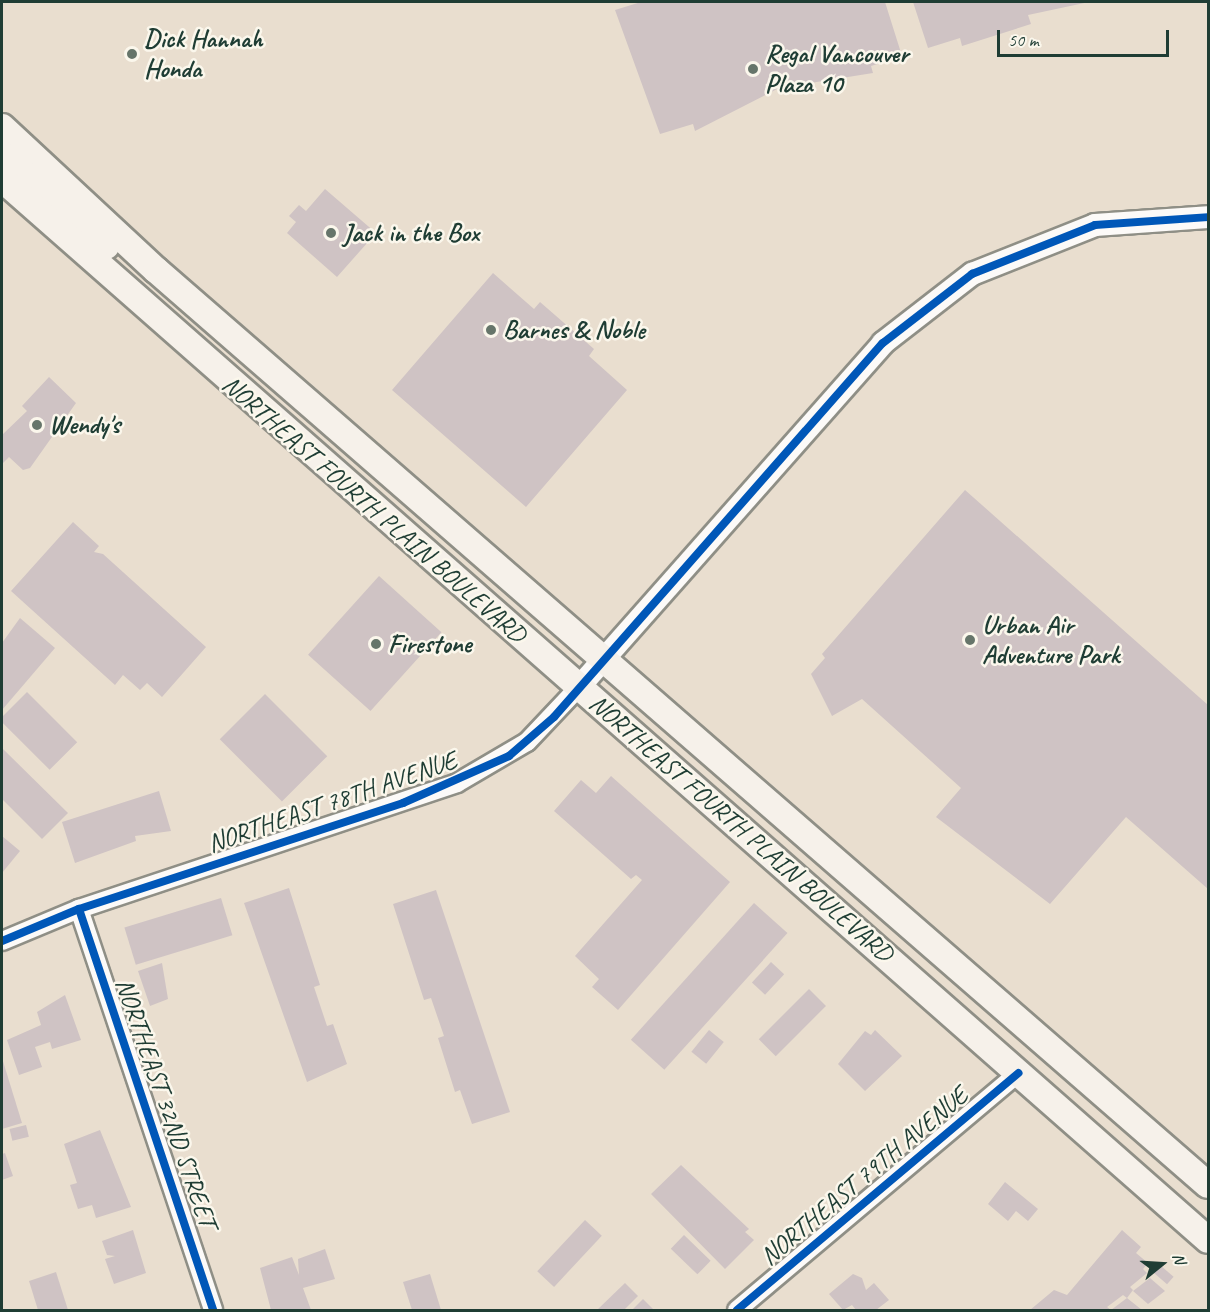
<!DOCTYPE html>
<style>
body{margin:0}
#map{position:relative;width:1210px;height:1312px;overflow:hidden;background:#e9decf;font-family:Caveat,sans-serif}
div>[style]{position:absolute}
.building>*{inset:0;background:#cfc3c4;transform-origin:0 0}
.roads{filter:drop-shadow(2px 0 #8f8f86) drop-shadow(-2px 0 #8f8f86) drop-shadow(0 2px #8f8f86) drop-shadow(0 -2px #8f8f86)}
.minor>*{height:18px;margin:-9px;padding:0 9px;transform-origin:9px;border-radius:9px;background:#fcfaf8}
.tertiary>*{height:22px;margin:-11px;padding:0 11px;transform-origin:11px;border-radius:11px;background:#fcfaf8}
.secondary>*{height:26px;margin:-13px;padding:0 13px;transform-origin:13px;border-radius:13px;background:#f6f1ea}
.cycleway>*{height:8px;margin:-4px;padding:0 4px;transform-origin:4px;border-radius:4px;background:#0057b8}
.dots>*{width:16px;height:16px;translate:-50% -50%;box-sizing:border-box;border:3px solid #fbf7ec;border-radius:50%}
span{translate:-50% -50%;white-space:nowrap;text-align:center;line-height:1.15;-webkit-text-stroke:5px #fbf7ec;paint-order:stroke}
.poi-label{font-size:26px;color:#1f3d34;font-weight:700}
.left{translate:0 -50%;text-align:left}
.street-label{font-size:26px;color:#1f3d34}
.frame{position:absolute;inset:0;border:3px solid #1f3d34;pointer-events:none}
.north{position:absolute;left:1132px;top:1234px;width:60px;height:60px;-webkit-text-stroke:4px #fbf7ec;paint-order:stroke;rotate:72deg;font-size:16px;font-weight:700;line-height:24px;text-align:center;color:#1f3d34}
.north::after{content:'';display:block;margin:auto;width:21px;height:27px;background:#1f3d34;clip-path:polygon(50% 0,100% 100%,50% 72%,0 100%)}
.scale{position:absolute;left:997px;top:30px;width:172px;height:27px;box-sizing:border-box;border:3px solid #1f3d34;border-top:0;padding-left:8px;font-size:18px;line-height:21px;white-space:nowrap;color:#1f3d34;-webkit-text-stroke:4px #fbf7ec;paint-order:stroke}
</style>
<div id="map">
<div class="building">
<div style="clip-path:polygon(641px 2px,885px 2px,902px 56px,871px 66px,873px 73px,779px 88px,695px 131px,693px 124px,660px 134px,615px 10px)"></div>
<div style="clip-path:polygon(913px 2px,1089px 2px,1028px 15px,1031px 24px,962px 46px,960px 38px,928px 48px)"></div>
<div style="clip-path:polygon(325px 189px,376px 233px,337px 277px,287px 233px,296px 222px,289px 216px,299px 205px,306px 211px)"></div>
<div style="clip-path:polygon(493px 273px,534px 309px,540px 302px,594px 349px,589px 356px,627px 390px,526px 507px,392px 390px)"></div>
<div style="clip-path:polygon(49px 377px,76px 403px,30px 468px,23px 470px,9px 457px,2px 464px,2px 435px,27px 411px,22px 406px)"></div>
<div style="clip-path:polygon(965px 490px,1208px 705px,1208px 889px,1126px 817px,1050px 904px,936px 817px,961px 788px,862px 699px,832px 716px,811px 674px,825px 658px,822px 654px)"></div>
<div style="clip-path:polygon(73px 522px,99px 546px,94px 552px,103px 554px,206px 647px,162px 697px,147px 683px,140px 690px,123px 675px,115px 685px,11px 591px)"></div>
<div style="left:379px;top:576px;width:84px;height:106px;rotate:42deg"></div>
<div style="clip-path:polygon(20px 618px,55px 648px,2px 710px,2px 643px)"></div>
<div style="left:27px;top:692px;width:71px;height:39px;rotate:45deg"></div>
<div style="left:265px;top:694px;width:88px;height:64px;rotate:45deg"></div>
<div style="clip-path:polygon(2px 748px,68px 813px,42px 839px,2px 799px)"></div>
<div style="clip-path:polygon(611px 776px,730px 882px,618px 1010px,592px 987px,599px 979px,575px 956px,642px 880px,636px 875px,631px 879px,554px 811px,581px 780px,596px 793px)"></div>
<div style="clip-path:polygon(159px 791px,171px 831px,135px 836px,136px 841px,75px 863px,62px 822px)"></div>
<div style="clip-path:polygon(2px 836px,20px 851px,2px 873px)"></div>
<div style="clip-path:polygon(289px 888px,320px 985px,314px 987px,327px 1026px,333px 1024px,347px 1064px,307px 1082px,244px 903px)"></div>
<div style="clip-path:polygon(436px 890px,510px 1112px,472px 1124px,460px 1090px,455px 1092px,438px 1038px,444px 1036px,431px 998px,424px 1000px,393px 904px)"></div>
<div style="left:221px;top:898px;width:39px;height:101px;rotate:73deg"></div>
<div style="left:754px;top:903px;width:45px;height:184px;rotate:42deg"></div>
<div style="left:771px;top:962px;width:18px;height:28px;rotate:43deg"></div>
<div style="clip-path:polygon(162px 963px,168px 999px,150px 1006px,138px 971px)"></div>
<div style="left:809px;top:989px;width:24px;height:71px;rotate:45deg"></div>
<div style="clip-path:polygon(65px 995px,81px 1040px,52px 1049px,50px 1042px,35px 1047px,42px 1067px,19px 1075px,7px 1040px,41px 1025px,37px 1012px)"></div>
<div style="left:709px;top:1030px;width:19px;height:28px;rotate:39deg"></div>
<div style="clip-path:polygon(875px 1030px,902px 1056px,865px 1091px,838px 1064px,865px 1031px,871px 1035px)"></div>
<div style="clip-path:polygon(2px 1058px,22px 1123px,2px 1129px)"></div>
<div style="left:26px;top:1125px;width:12px;height:17px;rotate:76deg"></div>
<div style="clip-path:polygon(100px 1130px,131px 1207px,96px 1218px,92px 1205px,78px 1209px,70px 1185px,77px 1183px,64px 1144px)"></div>
<div style="clip-path:polygon(5px 1153px,13px 1176px,2px 1180px,2px 1154px)"></div>
<div style="clip-path:polygon(681px 1165px,749px 1229px,745px 1232px,754px 1240px,725px 1269px,651px 1194px)"></div>
<div style="clip-path:polygon(1005px 1182px,1038px 1209px,1028px 1221px,1016px 1211px,1008px 1221px,988px 1204px)"></div>
<div style="left:585px;top:1220px;width:23px;height:70px;rotate:43deg"></div>
<div style="clip-path:polygon(133px 1230px,146px 1273px,114px 1284px,105px 1259px,115px 1256px,107px 1255px,102px 1241px)"></div>
<div style="clip-path:polygon(1122px 1230px,1141px 1247px,1136px 1253px,1148px 1263px,1143px 1269px,1147px 1273px,1130px 1287px,1133px 1290px,1127px 1298px,1123px 1295px,1107px 1307px,1111px 1310px,1127px 1298px,1142px 1310px,1030px 1310px,1054px 1290px,1067px 1295px)"></div>
<div style="left:684px;top:1235px;width:37px;height:19px;rotate:44deg"></div>
<div style="clip-path:polygon(325px 1249px,335px 1279px,303px 1288px,311px 1310px,271px 1310px,260px 1268px,292px 1257px,299px 1275px,298px 1259px)"></div>
<div style="left:1160px;top:1265px;width:18px;height:10px;rotate:41deg"></div>
<div style="clip-path:polygon(56px 1272px,68px 1310px,38px 1310px,29px 1281px)"></div>
<div style="clip-path:polygon(430px 1274px,441px 1310px,412px 1310px,403px 1282px)"></div>
<div style="clip-path:polygon(853px 1274px,862px 1278px,866px 1290px,874px 1283px,889px 1300px,876px 1310px,856px 1310px,852px 1305px,843px 1310px,829px 1294px)"></div>
<div style="clip-path:polygon(1150px 1278px,1165px 1291px,1148px 1304px,1133px 1291px)"></div>
<div style="clip-path:polygon(625px 1283px,638px 1296px,624px 1310px,597px 1310px)"></div>
<div style="clip-path:polygon(643px 1299px,654px 1310px,632px 1310px)"></div>
</div>
<div class="roads">
<div class="minor">
<div style="left:79px;top:909px;width:423px;rotate:71.5deg"></div>
<div style="left:2px;top:941px;width:83px;rotate:-22.6deg"></div>
<div style="left:79px;top:909px;width:398px;rotate:-18.4deg"></div>
<div style="left:457px;top:783px;width:81px;rotate:-30.4deg"></div>
<div style="left:527px;top:742px;width:77px;rotate:-46.6deg"></div>
<div style="left:737px;top:1310px;width:368px;rotate:-40.1deg"></div>
</div>
<div class="tertiary">
<div style="left:580px;top:686px;width:458px;rotate:-48.5deg"></div>
<div style="left:883px;top:343px;width:113px;rotate:-37.8deg"></div>
<div style="left:972px;top:274px;width:132px;rotate:-21.7deg"></div>
<div style="left:1095px;top:225px;width:113px;rotate:-4deg"></div>
</div>
<div class="secondary">
<div style="left:2px;top:127px;width:210px;rotate:42.9deg"></div>
<div style="left:156px;top:270px;width:1394px;rotate:41.02deg"></div>
<div style="left:2px;top:154px;width:139px;rotate:41.5deg"></div>
<div style="left:2px;top:179px;width:1606px;rotate:41.34deg"></div>
</div>
</div>
<div class="cycleway">
<div style="left:79px;top:909px;width:423px;rotate:71.5deg"></div>
<div style="left:2px;top:941px;width:83px;rotate:-22.6deg"></div>
<div style="left:79px;top:909px;width:341px;rotate:-18.1deg"></div>
<div style="left:403px;top:803px;width:116px;rotate:-23.9deg"></div>
<div style="left:509px;top:756px;width:60px;rotate:-40.9deg"></div>
<div style="left:554px;top:717px;width:498px;rotate:-48.7deg"></div>
<div style="left:883px;top:343px;width:113px;rotate:-37.8deg"></div>
<div style="left:972px;top:274px;width:132px;rotate:-21.7deg"></div>
<div style="left:1095px;top:225px;width:113px;rotate:-4deg"></div>
<div style="left:737px;top:1310px;width:368px;rotate:-40.1deg"></div>
</div>
<div class="dots">
<div style="left:132px;top:54px;background:#66756a"></div>
<div style="left:753px;top:69px;background:#66756a"></div>
<div style="left:331px;top:233px;background:#66756a"></div>
<div style="left:491px;top:330px;background:#66756a"></div>
<div style="left:37px;top:425px;background:#66756a"></div>
<div style="left:970px;top:640px;background:#66756a"></div>
<div style="left:376px;top:644px;background:#66756a"></div>
</div>
<div class="poi-label">
<span class="left" style="left:144px;top:54px">Dick Hannah<br>Honda</span>
<span class="left" style="left:765px;top:69px">Regal Vancouver<br>Plaza 10</span>
<span class="left" style="left:343px;top:233px">Jack in the Box</span>
<span class="left" style="left:503px;top:330px">Barnes &amp; Noble</span>
<span class="left" style="left:49px;top:425px">Wendy's</span>
<span class="left" style="left:982px;top:640px">Urban Air<br>Adventure Park</span>
<span class="left" style="left:388px;top:644px">Firestone</span>
</div>
<div class="street-label">
<span style="left:374px;top:509px;rotate:41deg">NORTHEAST FOURTH PLAIN BOULEVARD</span>
<span style="left:332px;top:802px;rotate:-19deg">NORTHEAST 78TH AVENUE</span>
<span style="left:741px;top:828px;rotate:41deg">NORTHEAST FOURTH PLAIN BOULEVARD</span>
<span style="left:166px;top:1103px;rotate:71deg">NORTHEAST 32ND STREET</span>
<span style="left:864px;top:1176px;rotate:-40deg">NORTHEAST 79TH AVENUE</span>
</div>
<div class="frame"></div>
<div class="north">N</div>
<div class="scale">50 m</div>
</div>
